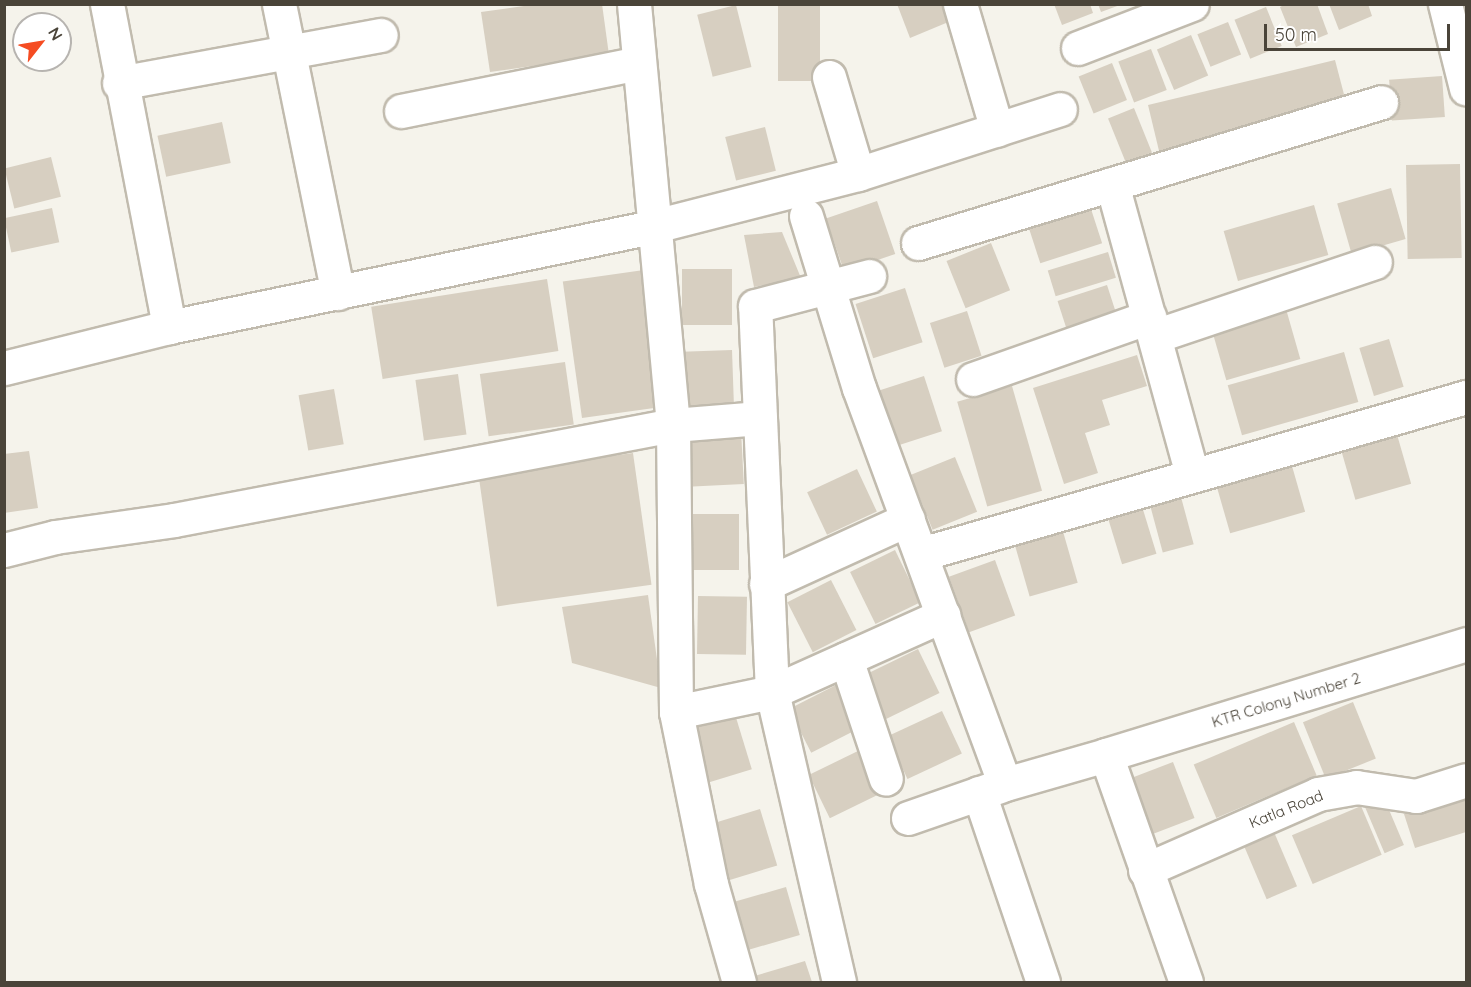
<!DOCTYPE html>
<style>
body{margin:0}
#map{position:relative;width:1471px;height:987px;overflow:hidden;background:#f5f3eb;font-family:Quicksand,sans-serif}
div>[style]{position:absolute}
.building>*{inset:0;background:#d7cfc1;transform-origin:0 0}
.roads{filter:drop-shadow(2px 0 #c1bbae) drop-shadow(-2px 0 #c1bbae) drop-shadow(0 2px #c1bbae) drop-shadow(0 -2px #c1bbae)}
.minor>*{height:33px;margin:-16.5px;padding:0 16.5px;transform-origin:16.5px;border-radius:16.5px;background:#fff}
span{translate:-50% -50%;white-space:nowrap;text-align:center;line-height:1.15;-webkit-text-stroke:5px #fff;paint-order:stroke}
.street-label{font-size:15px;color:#4a4439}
.frame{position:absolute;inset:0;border:6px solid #4a4439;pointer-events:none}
.north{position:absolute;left:12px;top:12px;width:60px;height:60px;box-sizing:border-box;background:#fff;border:2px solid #b7b4b0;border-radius:50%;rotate:59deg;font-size:16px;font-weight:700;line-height:24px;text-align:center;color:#4a4439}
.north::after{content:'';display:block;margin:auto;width:21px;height:27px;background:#f54c22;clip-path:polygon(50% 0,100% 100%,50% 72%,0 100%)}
.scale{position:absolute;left:1264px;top:24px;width:186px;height:27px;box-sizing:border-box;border:3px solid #4a4439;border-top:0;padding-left:8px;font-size:18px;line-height:21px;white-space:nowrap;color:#4a4439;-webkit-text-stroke:4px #fff;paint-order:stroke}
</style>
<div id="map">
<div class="building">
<div style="clip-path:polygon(538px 4px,602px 4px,609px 55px,490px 72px,481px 12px)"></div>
<div style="left:778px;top:4px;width:42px;height:77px"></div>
<div style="clip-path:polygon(897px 4px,952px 4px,958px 18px,910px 38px)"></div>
<div style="clip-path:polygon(1054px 4px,1090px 4px,1093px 13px,1062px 25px)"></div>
<div style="clip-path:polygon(1098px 4px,1120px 4px,1120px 5px,1101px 12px)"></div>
<div style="clip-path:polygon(1286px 4px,1317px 4px,1328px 34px,1296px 47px,1280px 7px)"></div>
<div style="clip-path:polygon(1329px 4px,1368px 4px,1372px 16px,1339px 30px)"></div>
<div style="left:736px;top:5px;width:64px;height:40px;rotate:76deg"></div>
<div style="left:1266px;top:7px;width:42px;height:34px;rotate:68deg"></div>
<div style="left:1228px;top:22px;width:35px;height:33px;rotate:68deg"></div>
<div style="left:1191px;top:35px;width:44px;height:37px;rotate:67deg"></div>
<div style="left:1151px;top:49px;width:44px;height:35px;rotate:69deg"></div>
<div style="clip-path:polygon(1335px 60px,1346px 102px,1160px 155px,1148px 105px)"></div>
<div style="left:1112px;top:63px;width:40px;height:36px;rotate:68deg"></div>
<div style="left:1442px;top:76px;width:41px;height:53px;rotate:86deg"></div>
<div style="left:1134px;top:108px;width:48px;height:28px;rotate:68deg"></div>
<div style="left:222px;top:122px;width:42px;height:66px;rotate:78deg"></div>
<div style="left:765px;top:127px;width:45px;height:41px;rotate:76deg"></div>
<div style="left:51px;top:157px;width:41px;height:48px;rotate:76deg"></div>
<div style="left:1460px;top:164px;width:94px;height:54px;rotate:89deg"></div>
<div style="left:1391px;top:188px;width:53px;height:56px;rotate:74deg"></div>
<div style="left:877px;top:201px;width:56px;height:54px;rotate:71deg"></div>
<div style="left:1314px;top:205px;width:52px;height:94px;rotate:74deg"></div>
<div style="left:52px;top:208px;width:35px;height:49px;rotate:78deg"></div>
<div style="left:1091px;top:209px;width:36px;height:65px;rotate:72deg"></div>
<div style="clip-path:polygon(782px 232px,801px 278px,754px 287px,744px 235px)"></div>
<div style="left:991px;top:243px;width:51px;height:48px;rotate:68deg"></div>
<div style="left:1108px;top:252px;width:27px;height:63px;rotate:73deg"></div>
<div style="left:682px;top:269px;width:50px;height:56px"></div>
<div style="left:644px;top:270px;width:138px;height:82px;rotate:82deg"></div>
<div style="left:547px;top:279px;width:73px;height:178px;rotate:81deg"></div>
<div style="left:1107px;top:285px;width:33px;height:52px;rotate:72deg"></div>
<div style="left:905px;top:288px;width:57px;height:52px;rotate:72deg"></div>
<div style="left:1286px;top:309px;width:52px;height:77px;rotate:74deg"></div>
<div style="left:967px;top:311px;width:47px;height:39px;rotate:72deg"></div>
<div style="left:1389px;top:339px;width:50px;height:31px;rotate:73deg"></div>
<div style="left:732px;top:350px;width:55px;height:50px;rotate:88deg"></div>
<div style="left:1344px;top:352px;width:52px;height:121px;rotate:74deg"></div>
<div style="clip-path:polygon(1137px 355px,1147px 386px,1102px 400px,1110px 425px,1085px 433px,1098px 473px,1064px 484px,1033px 388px)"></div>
<div style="left:565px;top:362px;width:63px;height:86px;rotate:82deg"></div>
<div style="left:458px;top:374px;width:61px;height:43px;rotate:82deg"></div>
<div style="left:924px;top:376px;width:58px;height:48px;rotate:72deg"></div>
<div style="left:1012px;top:386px;width:109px;height:57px;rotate:74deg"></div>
<div style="left:334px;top:389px;width:56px;height:36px;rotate:80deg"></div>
<div style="left:741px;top:430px;width:54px;height:51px;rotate:87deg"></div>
<div style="left:1396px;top:431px;width:55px;height:58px;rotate:74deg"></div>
<div style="clip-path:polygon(29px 451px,38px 508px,4px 513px,4px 454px)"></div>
<div style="left:633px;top:453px;width:133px;height:156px;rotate:82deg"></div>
<div style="left:955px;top:457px;width:59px;height:48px;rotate:68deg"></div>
<div style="left:1290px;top:459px;width:55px;height:78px;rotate:74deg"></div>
<div style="left:857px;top:469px;width:47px;height:55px;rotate:65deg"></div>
<div style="left:1181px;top:497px;width:49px;height:32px;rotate:75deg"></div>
<div style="left:1141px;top:503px;width:53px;height:36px;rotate:73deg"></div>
<div style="left:690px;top:514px;width:49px;height:56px"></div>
<div style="left:1062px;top:528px;width:57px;height:50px;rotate:74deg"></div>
<div style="left:895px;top:550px;width:58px;height:50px;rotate:64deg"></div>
<div style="left:995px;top:560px;width:59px;height:49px;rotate:70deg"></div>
<div style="left:831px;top:580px;width:56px;height:49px;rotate:63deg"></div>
<div style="clip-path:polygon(648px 595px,661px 688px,572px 663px,562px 607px)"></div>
<div style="left:698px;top:596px;width:49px;height:58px;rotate:1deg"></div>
<div style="left:918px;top:649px;width:49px;height:60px;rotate:64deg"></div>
<div style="left:838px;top:684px;width:49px;height:55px;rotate:63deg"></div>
<div style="left:1353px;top:702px;width:61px;height:54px;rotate:68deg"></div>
<div style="left:734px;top:711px;width:61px;height:47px;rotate:73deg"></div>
<div style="left:942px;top:711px;width:47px;height:60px;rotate:65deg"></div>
<div style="left:1294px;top:722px;width:58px;height:109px;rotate:67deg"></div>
<div style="left:860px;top:750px;width:48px;height:57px;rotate:64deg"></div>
<div style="left:1173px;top:762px;width:60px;height:44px;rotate:69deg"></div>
<div style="clip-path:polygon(1466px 793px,1466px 832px,1415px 848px,1404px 814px)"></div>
<div style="left:1384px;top:798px;width:51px;height:21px;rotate:67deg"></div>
<div style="left:1361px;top:806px;width:53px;height:75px;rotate:67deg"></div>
<div style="left:760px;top:809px;width:59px;height:53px;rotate:73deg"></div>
<div style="left:1274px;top:832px;width:59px;height:33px;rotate:67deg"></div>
<div style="left:786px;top:887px;width:50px;height:61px;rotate:74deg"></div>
<div style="clip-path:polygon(805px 961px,812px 982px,752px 982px,751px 977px)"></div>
</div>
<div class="roads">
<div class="minor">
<div style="left:107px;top:4px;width:329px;rotate:79.1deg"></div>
<div style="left:279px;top:4px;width:295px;rotate:78.5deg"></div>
<div style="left:634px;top:4px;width:423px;rotate:84.7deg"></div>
<div style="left:673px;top:425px;width:287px;rotate:89.4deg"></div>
<div style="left:676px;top:712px;width:176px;rotate:78.5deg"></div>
<div style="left:711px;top:884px;width:102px;rotate:74.1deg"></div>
<div style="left:960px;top:4px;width:131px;rotate:73.6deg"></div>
<div style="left:1445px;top:4px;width:87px;rotate:76deg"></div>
<div style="left:1078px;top:48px;width:122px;rotate:-21.1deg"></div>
<div style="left:829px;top:77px;width:101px;rotate:73.4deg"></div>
<div style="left:119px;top:83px;width:266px;rotate:-10.4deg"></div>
<div style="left:401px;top:111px;width:242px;rotate:-11.4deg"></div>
<div style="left:1112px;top:184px;width:301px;rotate:74.6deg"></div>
<div style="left:806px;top:216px;width:180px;rotate:72.9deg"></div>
<div style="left:859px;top:388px;width:422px;rotate:69.8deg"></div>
<div style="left:1005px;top:784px;width:105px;rotate:-16deg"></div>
<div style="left:1106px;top:755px;width:241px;rotate:70.6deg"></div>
<div style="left:918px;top:243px;width:484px;rotate:-16.9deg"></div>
<div style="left:1155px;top:336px;width:232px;rotate:-18.6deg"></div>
<div style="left:4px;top:368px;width:170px;rotate:-14deg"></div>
<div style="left:169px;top:327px;width:496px;rotate:-11.7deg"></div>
<div style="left:655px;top:226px;width:210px;rotate:-14.4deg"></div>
<div style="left:858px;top:174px;width:212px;rotate:-17.8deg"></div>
<div style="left:973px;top:379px;width:187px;rotate:-19.4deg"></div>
<div style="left:4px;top:550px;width:53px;rotate:-14.3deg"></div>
<div style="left:55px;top:537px;width:120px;rotate:-8.1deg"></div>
<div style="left:174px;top:520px;width:508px;rotate:-10.78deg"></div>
<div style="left:673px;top:425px;width:87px;rotate:-4.6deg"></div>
<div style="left:921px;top:554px;width:567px;rotate:-16.07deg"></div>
<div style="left:766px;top:584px;width:156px;rotate:-24.6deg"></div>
<div style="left:846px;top:659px;width:126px;rotate:71.6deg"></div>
<div style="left:676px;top:712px;width:98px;rotate:-11.8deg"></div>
<div style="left:772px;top:692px;width:188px;rotate:-24.2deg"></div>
<div style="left:1106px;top:755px;width:377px;rotate:-17.1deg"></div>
<div style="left:979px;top:793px;width:200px;rotate:71.3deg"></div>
<div style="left:908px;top:818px;width:97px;rotate:-19.2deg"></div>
<div style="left:1145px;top:870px;width:189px;rotate:-23.7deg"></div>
<div style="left:1318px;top:794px;width:39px;rotate:-10deg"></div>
<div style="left:1356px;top:787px;width:61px;rotate:8.5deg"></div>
<div style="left:1416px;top:796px;width:52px;rotate:-17.7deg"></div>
<div style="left:839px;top:982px;width:298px;rotate:-103deg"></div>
<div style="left:772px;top:692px;width:386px;rotate:-92.5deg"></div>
<div style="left:755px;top:306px;width:118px;rotate:-14.7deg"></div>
</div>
</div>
<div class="street-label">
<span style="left:1286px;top:700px;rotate:-17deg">KTR Colony Number 2</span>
<span style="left:1286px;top:809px;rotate:-22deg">Katla Road</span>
</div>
<div class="frame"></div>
<div class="north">N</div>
<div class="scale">50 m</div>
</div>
